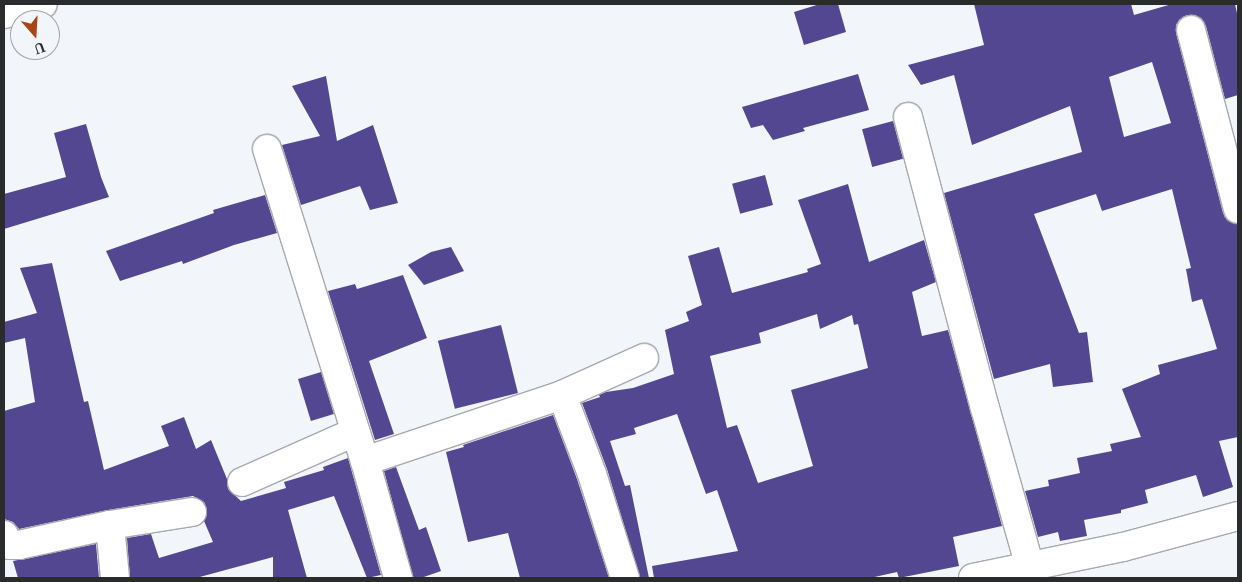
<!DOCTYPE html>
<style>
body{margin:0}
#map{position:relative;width:1242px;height:582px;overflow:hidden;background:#f2f5fa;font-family:"Noto Serif",serif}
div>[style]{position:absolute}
.building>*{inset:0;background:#544791;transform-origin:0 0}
.roads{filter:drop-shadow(1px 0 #a7a9ae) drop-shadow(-1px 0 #a7a9ae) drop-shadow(0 1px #a7a9ae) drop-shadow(0 -1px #a7a9ae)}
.minor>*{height:28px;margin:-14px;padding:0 14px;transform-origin:14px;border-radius:14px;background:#fff}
span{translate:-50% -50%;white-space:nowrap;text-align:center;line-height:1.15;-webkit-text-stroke:5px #f2f5fa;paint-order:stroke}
.frame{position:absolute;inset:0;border:5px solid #2a2b2d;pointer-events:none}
.north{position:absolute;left:10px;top:10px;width:50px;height:50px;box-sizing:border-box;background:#f2f5fa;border:1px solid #a2a4a8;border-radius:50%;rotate:161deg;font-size:14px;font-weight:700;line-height:20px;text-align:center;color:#2a2b2d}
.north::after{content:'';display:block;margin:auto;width:18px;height:22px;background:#aa4515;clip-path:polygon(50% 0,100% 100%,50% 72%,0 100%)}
</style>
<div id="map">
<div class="building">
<div style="clip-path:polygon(820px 4px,838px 4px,846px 32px,804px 45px,794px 12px)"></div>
<div style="clip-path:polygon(evenodd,974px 4px,1131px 4px,1134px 15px,1172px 4px,1235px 4px,1238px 18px,1238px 95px,1225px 99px,1206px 26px,1202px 19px,1195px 15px,1187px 15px,1180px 19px,1176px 25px,1176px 33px,1223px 213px,1227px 220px,1238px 224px,1238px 437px,1219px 441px,1233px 487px,1203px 497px,1196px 475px,1145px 490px,1148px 503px,1121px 510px,1121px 513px,1084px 520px,1087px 536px,1060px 541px,1058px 532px,1038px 537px,1025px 491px,1049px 486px,1048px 480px,1080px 473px,1077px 458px,1112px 451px,1110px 444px,1141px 437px,1122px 389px,1160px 374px,1158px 365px,1217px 349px,1202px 299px,1192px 302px,1186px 269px,1191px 268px,1172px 189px,1102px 211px,1096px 194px,1034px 214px,1079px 333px,1087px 332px,1093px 382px,1053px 387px,1050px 364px,994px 379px,944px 193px,1082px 152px,1070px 106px,972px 145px,954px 75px,921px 85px,908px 65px,984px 45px,974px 4px,1152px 62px,1171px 123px,1124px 137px,1109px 77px,1152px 62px)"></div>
<div style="clip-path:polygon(858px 74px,869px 110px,803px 128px,805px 131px,773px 140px,763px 125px,751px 128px,742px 107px)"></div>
<div style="clip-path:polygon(326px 76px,337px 141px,373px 125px,398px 203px,370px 210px,360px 186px,301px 205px,282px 145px,320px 136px,292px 86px)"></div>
<div style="left:893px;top:121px;width:39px;height:32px;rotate:75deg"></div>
<div style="clip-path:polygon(86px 124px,101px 177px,109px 197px,4px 229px,4px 194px,66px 177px,54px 133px)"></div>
<div style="left:765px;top:175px;width:31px;height:34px;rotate:75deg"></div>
<div style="clip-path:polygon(evenodd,848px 184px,869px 262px,924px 240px,936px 282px,912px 292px,922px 336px,948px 330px,1002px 526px,953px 537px,959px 566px,899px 578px,897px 572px,870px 578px,654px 578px,652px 566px,738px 551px,717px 490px,706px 494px,677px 414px,634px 428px,636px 434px,610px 441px,625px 486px,630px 485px,649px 578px,640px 578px,607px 469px,582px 403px,600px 397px,599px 395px,606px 392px,633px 388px,674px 374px,665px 330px,689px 321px,686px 312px,702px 305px,688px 256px,719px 247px,732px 293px,808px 272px,807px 269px,821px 264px,798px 200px,848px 184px,817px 314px,820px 329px,852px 315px,854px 325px,858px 324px,868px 368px,791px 390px,813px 466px,758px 483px,737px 425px,727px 428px,710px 356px,761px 343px,759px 333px,817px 314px)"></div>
<div style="clip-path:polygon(265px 195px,277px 233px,234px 245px,183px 264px,182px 261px,120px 281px,106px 251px,214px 213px,213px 210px)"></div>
<div style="clip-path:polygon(451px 247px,464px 271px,424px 285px,408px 265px,431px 252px)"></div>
<div style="clip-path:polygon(52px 263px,84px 402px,88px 401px,104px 470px,169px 446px,161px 426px,184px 417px,196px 449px,211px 440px,227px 479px,228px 489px,241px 501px,286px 488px,284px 482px,324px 470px,323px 467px,348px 458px,381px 575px,367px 578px,334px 496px,288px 510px,307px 578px,273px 578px,273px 557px,196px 578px,130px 578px,127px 538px,151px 534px,159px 558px,213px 542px,204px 521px,207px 509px,204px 502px,193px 496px,108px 510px,19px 529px,13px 522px,4px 519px,4px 411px,35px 402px,25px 338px,4px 343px,4px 322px,37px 313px,20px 268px)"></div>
<div style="clip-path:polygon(403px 275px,427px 338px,369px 361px,394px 434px,375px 440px,328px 291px,355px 284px,357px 289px)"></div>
<div style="left:501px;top:325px;width:70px;height:65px;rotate:76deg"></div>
<div style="left:321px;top:372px;width:44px;height:24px;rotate:73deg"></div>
<div style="clip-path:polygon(553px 415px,577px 479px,609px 578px,520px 578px,508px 533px,468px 542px,446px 452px,464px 447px,463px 445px)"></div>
<div style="clip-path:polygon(396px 467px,419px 530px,426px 527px,441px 571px,421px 578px,413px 578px,384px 471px)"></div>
<div style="clip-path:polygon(96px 544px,99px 578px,18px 578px,13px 561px)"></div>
</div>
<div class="roads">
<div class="minor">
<div style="left:4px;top:14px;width:40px;rotate:-14.4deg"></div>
<div style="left:1191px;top:30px;width:185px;rotate:75.3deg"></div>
<div style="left:908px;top:117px;width:301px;rotate:75.2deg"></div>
<div style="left:985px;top:408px;width:165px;rotate:74.2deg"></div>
<div style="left:267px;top:149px;width:327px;rotate:72.6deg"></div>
<div style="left:365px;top:461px;width:122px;rotate:74.2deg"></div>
<div style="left:562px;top:395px;width:85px;rotate:69.2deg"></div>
<div style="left:592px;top:474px;width:109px;rotate:72.4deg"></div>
<div style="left:365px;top:461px;width:208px;rotate:-18.5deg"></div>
<div style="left:562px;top:395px;width:90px;rotate:-24.3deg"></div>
<div style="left:242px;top:482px;width:124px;rotate:-23.9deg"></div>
<div style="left:110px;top:525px;width:53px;rotate:84.6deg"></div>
<div style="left:4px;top:535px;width:11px;rotate:63deg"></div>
<div style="left:9px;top:545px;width:10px"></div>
<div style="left:19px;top:545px;width:93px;rotate:-12.4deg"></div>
<div style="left:110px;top:525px;width:83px;rotate:-9deg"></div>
<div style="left:973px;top:578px;width:153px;rotate:-11.7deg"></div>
<div style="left:1123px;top:547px;width:119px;rotate:-15.1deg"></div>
</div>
</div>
<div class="frame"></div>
<div class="north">U</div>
</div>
